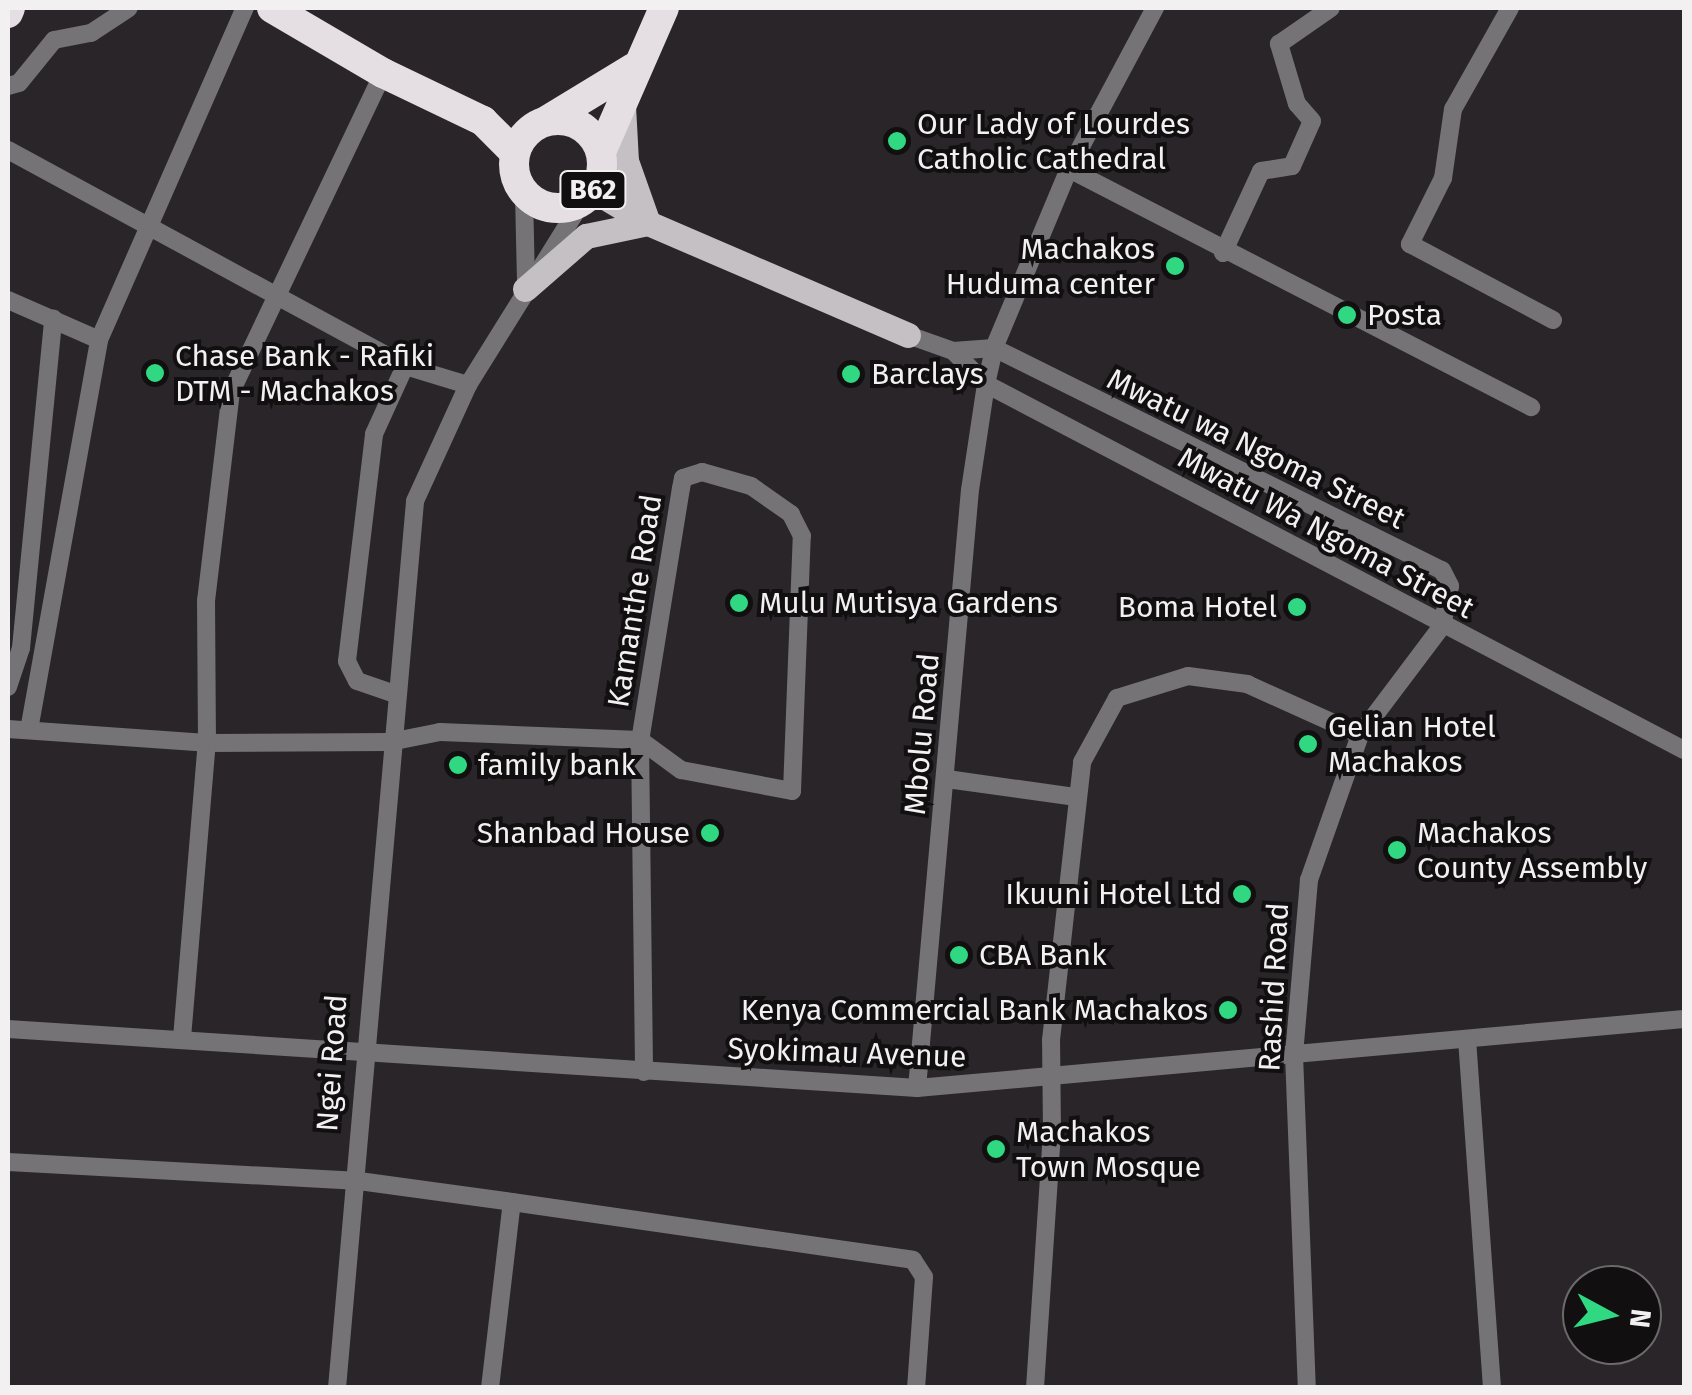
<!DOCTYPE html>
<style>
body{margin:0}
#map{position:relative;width:1692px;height:1395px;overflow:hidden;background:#292528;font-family:"Fira Sans",sans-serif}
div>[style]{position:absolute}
.street>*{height:18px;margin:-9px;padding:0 9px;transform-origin:9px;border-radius:9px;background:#757375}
.primary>*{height:25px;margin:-12.5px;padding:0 12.5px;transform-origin:12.5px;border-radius:12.5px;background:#c5c0c4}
.highway>*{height:30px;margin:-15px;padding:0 15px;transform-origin:15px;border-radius:15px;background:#e5dfe3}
.highway>.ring{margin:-15px;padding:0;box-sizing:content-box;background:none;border:30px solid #e5dfe3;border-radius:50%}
.dots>*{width:28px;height:28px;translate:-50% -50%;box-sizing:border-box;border:5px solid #110f10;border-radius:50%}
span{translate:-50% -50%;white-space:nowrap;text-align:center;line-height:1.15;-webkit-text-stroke:8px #110f10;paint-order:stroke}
.shield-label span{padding:2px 8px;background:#110f10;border:2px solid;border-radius:8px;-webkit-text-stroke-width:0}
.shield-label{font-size:28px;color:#f3f0f2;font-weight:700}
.poi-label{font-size:30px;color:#f3f0f2}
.left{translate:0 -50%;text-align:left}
.right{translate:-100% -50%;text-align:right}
.street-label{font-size:30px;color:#f3f0f2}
.frame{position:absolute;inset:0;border:10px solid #f3f0f2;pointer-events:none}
.north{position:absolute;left:1562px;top:1265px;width:100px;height:100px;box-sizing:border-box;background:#110f10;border:2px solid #6b696a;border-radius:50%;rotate:97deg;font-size:28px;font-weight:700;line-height:40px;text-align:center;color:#f3f0f2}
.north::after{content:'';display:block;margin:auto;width:35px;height:45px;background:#30d882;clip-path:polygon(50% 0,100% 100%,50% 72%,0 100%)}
</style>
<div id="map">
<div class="street">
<div style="left:1510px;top:8px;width:116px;rotate:119.4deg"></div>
<div style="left:1453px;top:109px;width:70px;rotate:98.2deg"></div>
<div style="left:1443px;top:178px;width:74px;rotate:116.6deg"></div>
<div style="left:1410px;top:244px;width:162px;rotate:28deg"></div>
<div style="left:8px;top:86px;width:11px;rotate:-15deg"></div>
<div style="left:19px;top:83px;width:55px;rotate:-50.9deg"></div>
<div style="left:54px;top:40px;width:38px;rotate:-11deg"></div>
<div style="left:91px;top:33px;width:45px;rotate:-33.3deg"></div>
<div style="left:8px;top:150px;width:452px;rotate:28.5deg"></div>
<div style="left:405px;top:366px;width:66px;rotate:16.8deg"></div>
<div style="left:1069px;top:169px;width:520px;rotate:27.26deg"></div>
<div style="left:524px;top:194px;width:90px;rotate:88.7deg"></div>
<div style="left:1223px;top:253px;width:90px;rotate:-65.1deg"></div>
<div style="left:1261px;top:171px;width:31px;rotate:-9deg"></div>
<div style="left:1292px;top:166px;width:49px;rotate:-66deg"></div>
<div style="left:1312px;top:121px;width:23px;rotate:-131deg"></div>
<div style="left:1297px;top:104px;width:63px;rotate:-106.7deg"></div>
<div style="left:1279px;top:44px;width:63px;rotate:-34.7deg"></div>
<div style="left:8px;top:300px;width:99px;rotate:23.7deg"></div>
<div style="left:99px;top:340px;width:363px;rotate:-66.3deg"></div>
<div style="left:908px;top:335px;width:48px;rotate:19.6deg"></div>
<div style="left:953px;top:351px;width:41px;rotate:-4.2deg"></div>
<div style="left:994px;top:348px;width:500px;rotate:26.4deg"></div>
<div style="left:1442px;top:570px;width:18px;rotate:63deg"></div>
<div style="left:1450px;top:586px;width:41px;rotate:101.3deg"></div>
<div style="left:1442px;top:626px;width:136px;rotate:127deg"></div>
<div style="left:1360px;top:735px;width:154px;rotate:109.4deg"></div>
<div style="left:1309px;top:880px;width:175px;rotate:94.9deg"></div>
<div style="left:1294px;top:1054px;width:334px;rotate:87.8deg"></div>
<div style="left:953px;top:351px;width:47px;rotate:45deg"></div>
<div style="left:986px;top:384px;width:788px;rotate:27.67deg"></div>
<div style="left:8px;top:687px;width:41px;rotate:-71.6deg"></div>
<div style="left:21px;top:648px;width:331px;rotate:-84.4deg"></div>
<div style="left:395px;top:694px;width:40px;rotate:-161.1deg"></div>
<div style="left:357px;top:681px;width:22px;rotate:-117deg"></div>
<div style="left:347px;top:661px;width:229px;rotate:-83.2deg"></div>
<div style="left:374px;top:434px;width:75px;rotate:-65.5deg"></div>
<div style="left:8px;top:729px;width:199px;rotate:4deg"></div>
<div style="left:207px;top:743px;width:183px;rotate:-0.3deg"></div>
<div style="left:390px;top:742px;width:51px;rotate:-11.3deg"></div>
<div style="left:440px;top:732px;width:200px;rotate:2.3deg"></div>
<div style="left:640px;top:740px;width:51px;rotate:36.2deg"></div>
<div style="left:681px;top:770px;width:113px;rotate:10.7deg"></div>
<div style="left:792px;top:791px;width:255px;rotate:-87.8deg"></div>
<div style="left:802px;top:536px;width:25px;rotate:-117deg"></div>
<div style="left:791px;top:514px;width:49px;rotate:-145deg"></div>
<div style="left:751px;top:486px;width:51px;rotate:-164.1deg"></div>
<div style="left:702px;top:472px;width:20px;rotate:162deg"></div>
<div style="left:683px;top:478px;width:10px;rotate:101deg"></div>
<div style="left:681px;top:488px;width:255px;rotate:99.2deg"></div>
<div style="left:640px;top:740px;width:332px;rotate:89.3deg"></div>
<div style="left:29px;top:730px;width:396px;rotate:-79.8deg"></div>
<div style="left:947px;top:779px;width:129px;rotate:8deg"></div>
<div style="left:8px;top:1029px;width:911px;rotate:3.71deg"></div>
<div style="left:917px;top:1088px;width:770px;rotate:-5.14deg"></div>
<div style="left:182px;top:1038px;width:296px;rotate:-85.2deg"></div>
<div style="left:207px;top:743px;width:142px;rotate:-90.4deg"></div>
<div style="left:206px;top:601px;width:210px;rotate:-83.2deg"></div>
<div style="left:231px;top:392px;width:353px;rotate:-64.5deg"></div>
<div style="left:1467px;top:1039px;width:350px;rotate:85.9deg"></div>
<div style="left:917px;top:1088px;width:600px;rotate:-84.94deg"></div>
<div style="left:970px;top:490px;width:107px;rotate:-81.4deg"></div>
<div style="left:986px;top:384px;width:37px;rotate:-77deg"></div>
<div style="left:994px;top:348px;width:194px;rotate:-67.3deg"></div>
<div style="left:1069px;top:169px;width:183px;rotate:-61.9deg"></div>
<div style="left:8px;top:1162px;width:352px;rotate:3.1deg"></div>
<div style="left:359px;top:1181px;width:154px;rotate:7.8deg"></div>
<div style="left:337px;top:1388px;width:890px;rotate:-84.97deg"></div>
<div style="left:415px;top:501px;width:128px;rotate:-65.4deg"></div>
<div style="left:468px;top:385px;width:216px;rotate:-58.1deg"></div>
<div style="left:490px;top:1388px;width:187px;rotate:-83.3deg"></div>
<div style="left:512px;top:1202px;width:405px;rotate:8.2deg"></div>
<div style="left:913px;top:1260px;width:20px;rotate:57deg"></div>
<div style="left:924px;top:1277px;width:111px;rotate:94.1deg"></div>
<div style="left:1035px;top:1388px;width:257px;rotate:-86.2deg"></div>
<div style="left:1052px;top:1132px;width:92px;rotate:-90.6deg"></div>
<div style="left:1051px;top:1040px;width:280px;rotate:-83.6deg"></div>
<div style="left:1082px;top:762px;width:73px;rotate:-61.3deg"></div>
<div style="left:1117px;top:698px;width:74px;rotate:-17.2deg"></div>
<div style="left:1188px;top:676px;width:60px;rotate:7.7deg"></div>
<div style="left:1247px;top:684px;width:124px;rotate:24.3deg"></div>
</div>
<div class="primary">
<div style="left:593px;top:190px;width:64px;rotate:31deg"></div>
<div style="left:648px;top:223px;width:283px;rotate:23.3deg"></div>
<div style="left:525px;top:289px;width:81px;rotate:-41deg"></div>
<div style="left:586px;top:236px;width:63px;rotate:-11.8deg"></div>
<div style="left:648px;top:223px;width:66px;rotate:-109.5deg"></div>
<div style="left:626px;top:161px;width:56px;rotate:-93.1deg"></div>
</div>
<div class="highway">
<div style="left:272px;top:8px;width:129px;rotate:30.4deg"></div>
<div style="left:383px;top:73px;width:111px;rotate:25.6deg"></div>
<div style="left:483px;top:121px;width:45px;rotate:45deg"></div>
<div style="left:8px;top:13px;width:5px;rotate:-68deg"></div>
<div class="ring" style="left:514px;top:120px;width:58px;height:58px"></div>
<div style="left:546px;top:121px;width:102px;rotate:-31.3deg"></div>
<div style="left:601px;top:152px;width:157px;rotate:-66.4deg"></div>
</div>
<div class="dots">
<div style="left:897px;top:141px;background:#30d882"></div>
<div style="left:1175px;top:266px;background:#30d882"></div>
<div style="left:1347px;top:315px;background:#30d882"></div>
<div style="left:155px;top:373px;background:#30d882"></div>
<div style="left:851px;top:374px;background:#30d882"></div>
<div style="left:739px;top:603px;background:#30d882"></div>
<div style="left:1297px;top:607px;background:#30d882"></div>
<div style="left:1308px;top:744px;background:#30d882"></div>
<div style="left:458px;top:765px;background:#30d882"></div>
<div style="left:710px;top:833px;background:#30d882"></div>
<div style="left:1397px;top:850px;background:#30d882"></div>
<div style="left:1242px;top:894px;background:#30d882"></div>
<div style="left:959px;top:955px;background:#30d882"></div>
<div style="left:1228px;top:1010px;background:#30d882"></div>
<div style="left:996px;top:1149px;background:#30d882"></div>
</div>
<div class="shield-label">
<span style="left:593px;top:190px">B62</span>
</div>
<div class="poi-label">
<span class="left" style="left:917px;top:141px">Our Lady of Lourdes<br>Catholic Cathedral</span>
<span class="right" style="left:1155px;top:266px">Machakos<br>Huduma center</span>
<span class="left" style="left:1367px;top:315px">Posta</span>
<span class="left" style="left:175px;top:373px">Chase Bank - Rafiki<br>DTM - Machakos</span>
<span class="left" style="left:871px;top:374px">Barclays</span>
<span class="left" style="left:759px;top:603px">Mulu Mutisya Gardens</span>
<span class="right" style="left:1277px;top:607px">Boma Hotel</span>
<span class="left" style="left:1328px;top:744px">Gelian Hotel<br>Machakos</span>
<span class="left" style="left:478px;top:765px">family bank</span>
<span class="right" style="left:690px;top:833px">Shanbad House</span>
<span class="left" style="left:1417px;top:850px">Machakos<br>County Assembly</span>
<span class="right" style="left:1222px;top:894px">Ikuuni Hotel Ltd</span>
<span class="left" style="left:979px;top:955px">CBA Bank</span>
<span class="right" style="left:1208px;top:1010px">Kenya Commercial Bank Machakos</span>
<span class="left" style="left:1016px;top:1149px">Machakos<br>Town Mosque</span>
</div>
<div class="street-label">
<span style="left:1256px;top:449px;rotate:26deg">Mwatu wa Ngoma Street</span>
<span style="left:1326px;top:533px;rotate:28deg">Mwatu Wa Ngoma Street</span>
<span style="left:635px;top:601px;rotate:-81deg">Kamanthe Road</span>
<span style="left:922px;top:734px;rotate:-85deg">Mbolu Road</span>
<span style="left:1274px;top:987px;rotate:-87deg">Rashid Road</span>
<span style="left:847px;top:1053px;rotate:2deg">Syokimau Avenue</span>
<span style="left:332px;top:1063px;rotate:-86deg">Ngei Road</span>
</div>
<div class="frame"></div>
<div class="north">N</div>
</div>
